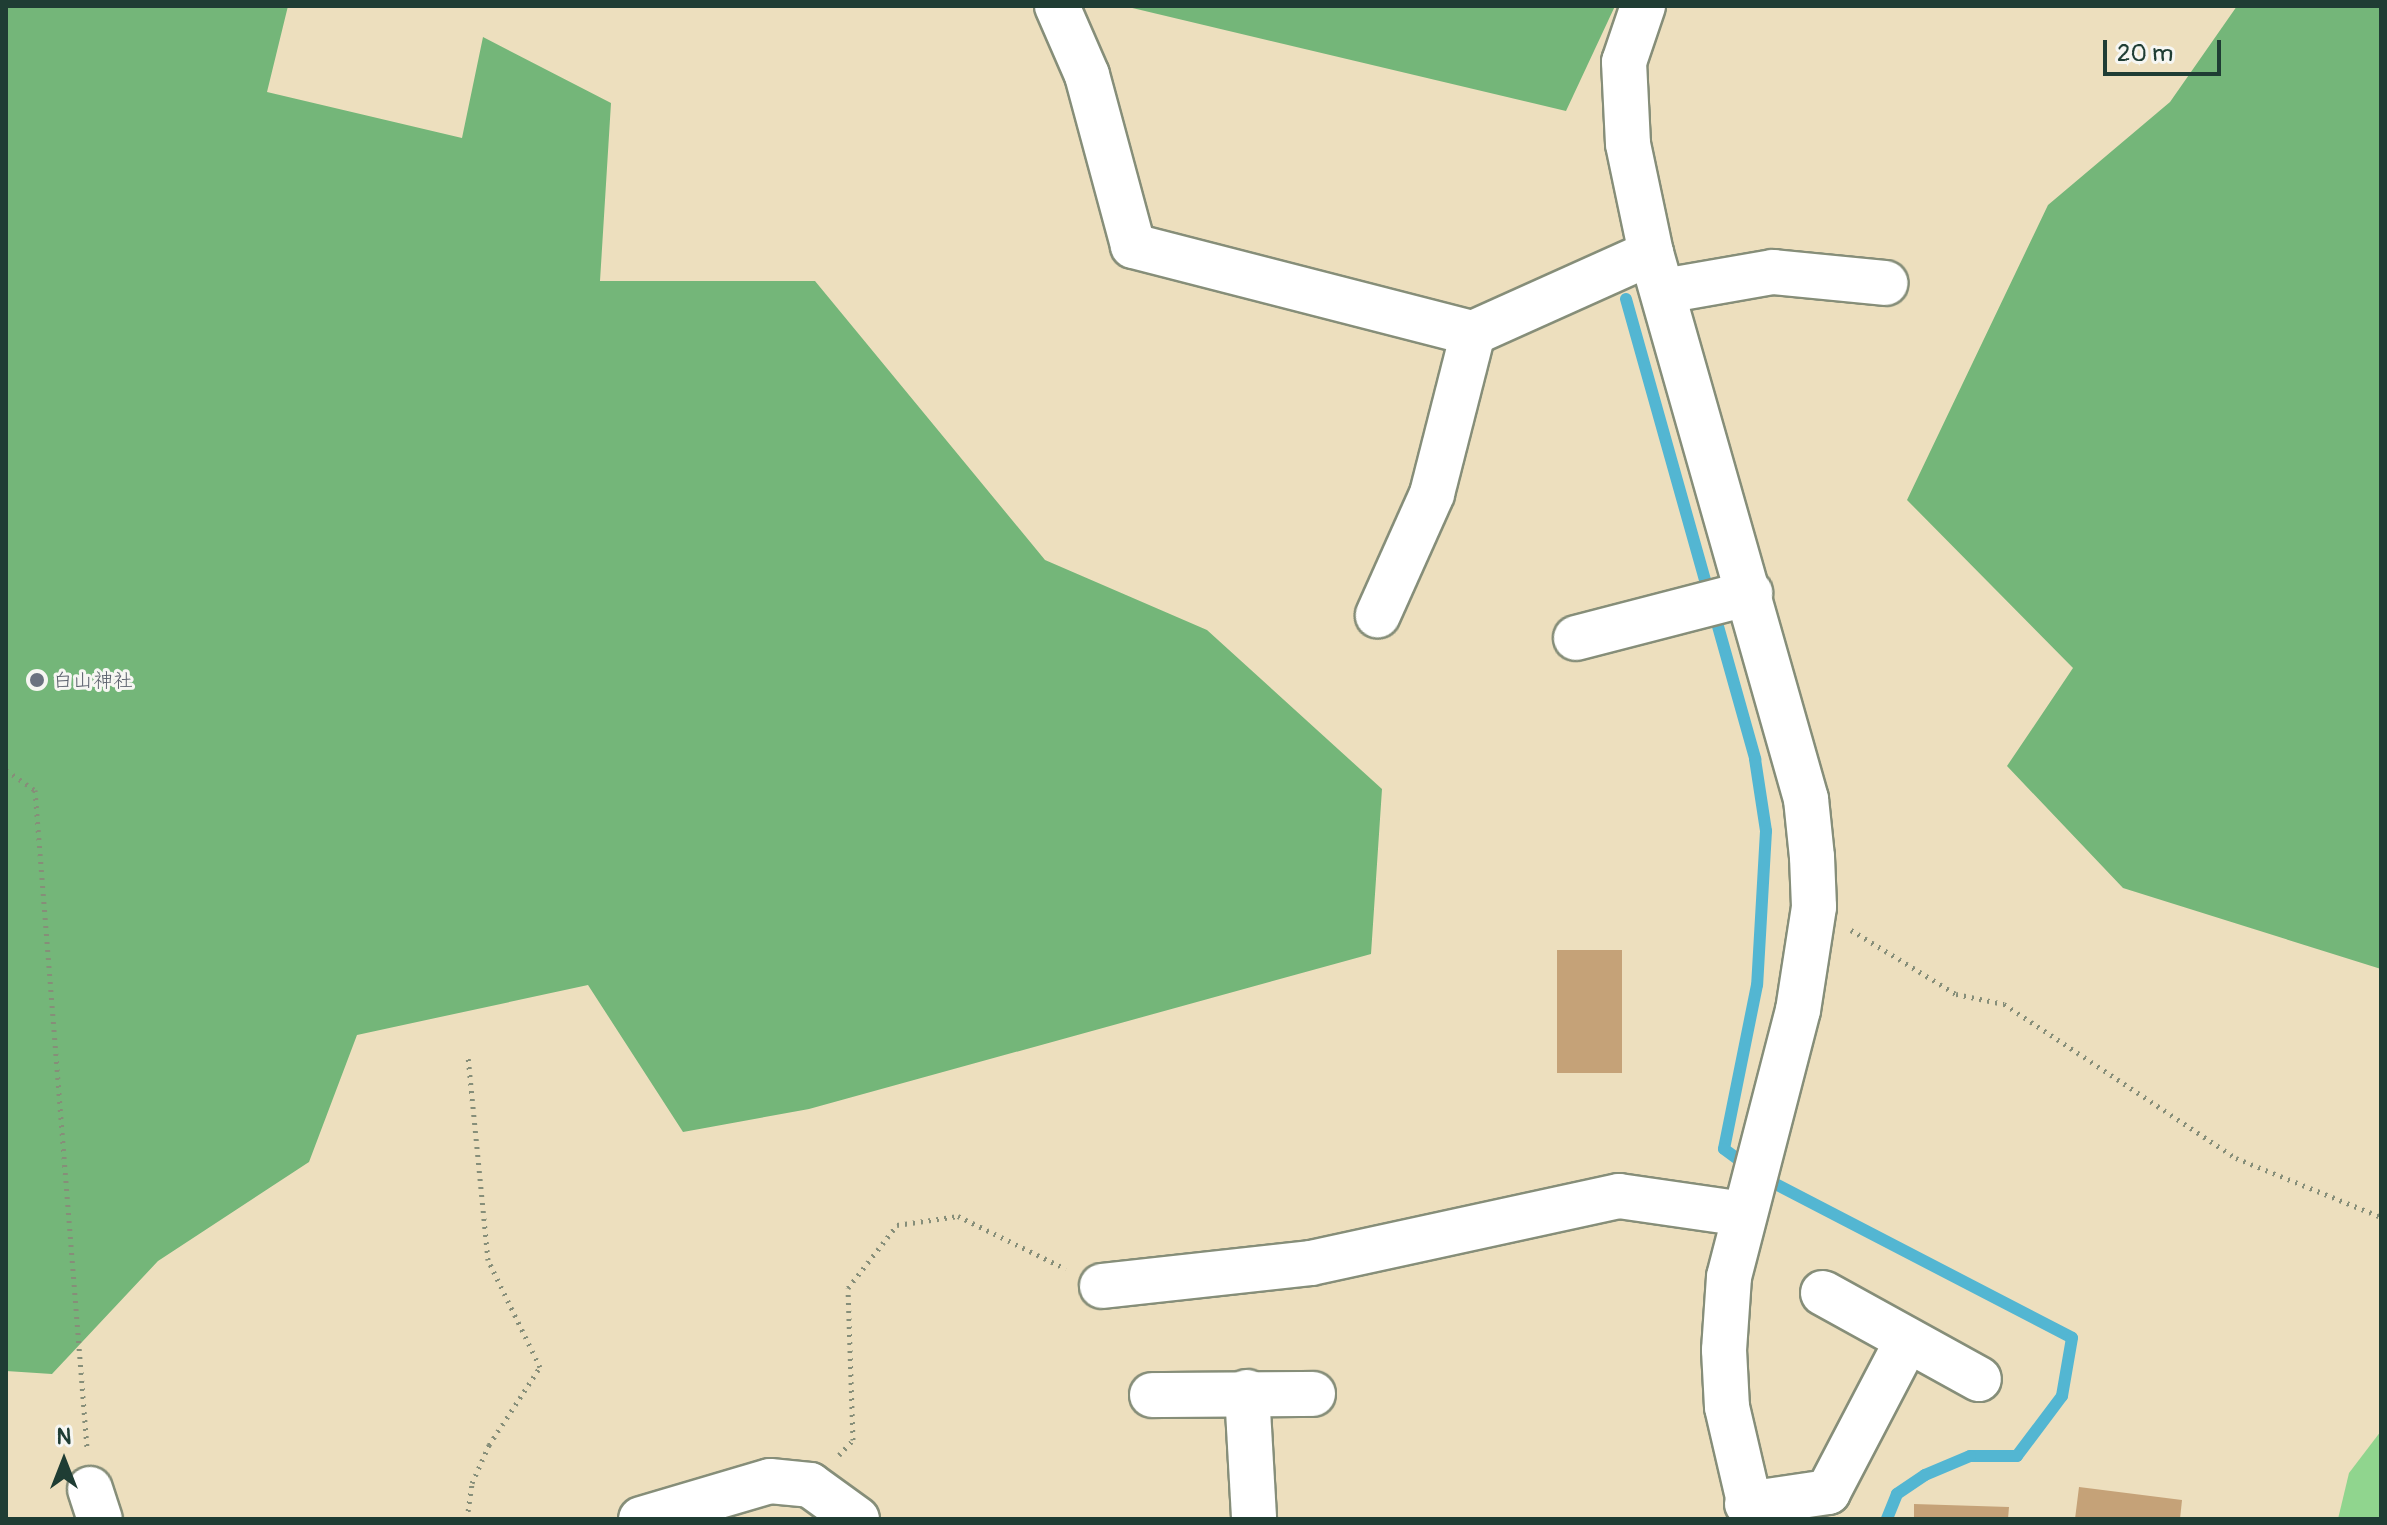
<!DOCTYPE html>
<meta charset="utf-8">
<style>
body{margin:0}
#map{position:relative;width:2387px;height:1525px;overflow:hidden;background:#eddfbe;font-family:Pangolin,"Klee One",sans-serif}
div>[style]{position:absolute}
.green>*{inset:0;background:#90d58e}
.forest>*{inset:0;background:#74b679}
.stream>*{height:12px;margin:-6px;padding:0 6px;transform-origin:6px;border-radius:6px;background:#53b6d2}
.building>*{inset:0;background:#c5a278;transform-origin:0 0}
.path>*{height:5px;margin-top:-2.5px;transform-origin:0;background:repeating-linear-gradient(90deg,#868e79 0 2px,transparent 0 8px)}
.roads{filter:drop-shadow(2px 0 #868e79) drop-shadow(-2px 0 #868e79) drop-shadow(0 2px #868e79) drop-shadow(0 -2px #868e79)}
.minor>*{height:44px;margin:-22px;padding:0 22px;transform-origin:22px;border-radius:22px;background:#fff}
.dots>*{width:22px;height:22px;translate:-50% -50%;box-sizing:border-box;border:4px solid #f6f6f2;border-radius:50%}
span{translate:-50% -50%;white-space:nowrap;text-align:center;line-height:1.15;-webkit-text-stroke:6px #f6f6f2;paint-order:stroke}
.worship-label{font-size:20px;color:#5b616d}
.left{translate:0 -50%;text-align:left}
.frame{position:absolute;inset:0;border:8px solid #1f3d34;pointer-events:none}
.north{position:absolute;left:24px;top:1421px;width:80px;height:80px;-webkit-text-stroke:6px #f6f6f2;paint-order:stroke;rotate:0deg;font-size:22px;font-weight:700;line-height:32px;text-align:center;color:#1f3d34}
.north::after{content:'';display:block;margin:auto;width:28px;height:36px;background:#1f3d34;clip-path:polygon(50% 0,100% 100%,50% 72%,0 100%)}
.scale{position:absolute;left:2103px;top:40px;width:118px;height:36px;box-sizing:border-box;border:4px solid #1f3d34;border-top:0;padding-left:10px;font-size:24px;line-height:28px;white-space:nowrap;color:#1f3d34;-webkit-text-stroke:6px #f6f6f2;paint-order:stroke}
</style>
<div id="map">
<div class="green">
<div style="clip-path:polygon(2381px 1431px,2381px 1519px,2338px 1519px,2349px 1473px)"></div>
</div>
<div class="forest">
<div style="clip-path:polygon(6px 6px,288px 6px,267px 92px,462px 138px,483px 37px,611px 103px,600px 281px,815px 281px,1045px 560px,1207px 630px,1382px 789px,1371px 954px,809px 1109px,683px 1132px,588px 985px,357px 1035px,309px 1162px,158px 1261px,52px 1374px,6px 1371px)"></div>
<div style="clip-path:polygon(1124px 6px,1615px 6px,1566px 111px)"></div>
<div style="clip-path:polygon(2237px 6px,2381px 6px,2381px 969px,2123px 888px,2007px 766px,2073px 668px,1907px 500px,2048px 205px,2170px 102px)"></div>
</div>
<div class="stream">
<div style="left:1626px;top:299px;width:478px;rotate:74.3deg"></div>
<div style="left:1755px;top:759px;width:73px;rotate:81.3deg"></div>
<div style="left:1766px;top:831px;width:154px;rotate:93.3deg"></div>
<div style="left:1757px;top:985px;width:167px;rotate:101.4deg"></div>
<div style="left:1724px;top:1149px;width:29px;rotate:36deg"></div>
<div style="left:1762px;top:1177px;width:349px;rotate:27.4deg"></div>
<div style="left:2072px;top:1338px;width:59px;rotate:99.8deg"></div>
<div style="left:2062px;top:1396px;width:75px;rotate:126.9deg"></div>
<div style="left:2017px;top:1456px;width:47px;rotate:180deg"></div>
<div style="left:1970px;top:1456px;width:49px;rotate:157.1deg"></div>
<div style="left:1925px;top:1475px;width:34px;rotate:146deg"></div>
<div style="left:1897px;top:1494px;width:27px;rotate:112deg"></div>
</div>
<div class="building">
<div style="left:1557px;top:950px;width:65px;height:123px"></div>
<div style="clip-path:polygon(2079px 1487px,2182px 1500px,2180px 1519px,2075px 1519px)"></div>
<div style="clip-path:polygon(1914px 1504px,2009px 1507px,2008px 1519px,1914px 1519px)"></div>
</div>
<div class="path">
<div style="left:6px;top:770px;width:35px;rotate:35deg"></div>
<div style="left:35px;top:790px;width:660px;rotate:85.48deg"></div>
<div style="left:1851px;top:930px;width:123px;rotate:31.4deg"></div>
<div style="left:1956px;top:994px;width:49px;rotate:11.8deg"></div>
<div style="left:2004px;top:1004px;width:278px;rotate:33.6deg"></div>
<div style="left:2236px;top:1158px;width:157px;rotate:22.1deg"></div>
<div style="left:839px;top:1455px;width:21px;rotate:-47deg"></div>
<div style="left:853px;top:1440px;width:152px;rotate:-91.9deg"></div>
<div style="left:848px;top:1288px;width:80px;rotate:-52.1deg"></div>
<div style="left:897px;top:1225px;width:62px;rotate:-8.4deg"></div>
<div style="left:958px;top:1216px;width:120px;rotate:26.1deg"></div>
<div style="left:467px;top:1519px;width:36px;rotate:-82deg"></div>
<div style="left:472px;top:1483px;width:42px;rotate:-65.9deg"></div>
<div style="left:489px;top:1445px;width:93px;rotate:-56.8deg"></div>
<div style="left:540px;top:1367px;width:119px;rotate:-115.9deg"></div>
<div style="left:488px;top:1260px;width:206px;rotate:-95.6deg"></div>
</div>
<div class="roads">
<div class="minor">
<div style="left:1057px;top:6px;width:75px;rotate:66.5deg"></div>
<div style="left:1087px;top:75px;width:177px;rotate:74.9deg"></div>
<div style="left:1133px;top:246px;width:351px;rotate:14.4deg"></div>
<div style="left:1473px;top:333px;width:166px;rotate:104.3deg"></div>
<div style="left:1432px;top:494px;width:133px;rotate:114.1deg"></div>
<div style="left:1643px;top:6px;width:59px;rotate:108.7deg"></div>
<div style="left:1624px;top:62px;width:82px;rotate:87.2deg"></div>
<div style="left:1628px;top:144px;width:111px;rotate:78.1deg"></div>
<div style="left:1651px;top:253px;width:568px;rotate:74.15deg"></div>
<div style="left:1806px;top:799px;width:58px;rotate:84.1deg"></div>
<div style="left:1812px;top:857px;width:50px;rotate:87.7deg"></div>
<div style="left:1814px;top:907px;width:104px;rotate:98.8deg"></div>
<div style="left:1798px;top:1010px;width:276px;rotate:104.5deg"></div>
<div style="left:1729px;top:1277px;width:73px;rotate:93.9deg"></div>
<div style="left:1724px;top:1350px;width:57px;rotate:87deg"></div>
<div style="left:1727px;top:1407px;width:115px;rotate:76.9deg"></div>
<div style="left:1664px;top:291px;width:111px;rotate:-9.9deg"></div>
<div style="left:1773px;top:272px;width:113px;rotate:5.6deg"></div>
<div style="left:1473px;top:333px;width:195px;rotate:-24.2deg"></div>
<div style="left:1576px;top:638px;width:180px;rotate:-14.5deg"></div>
<div style="left:1102px;top:1286px;width:210px;rotate:-6.3deg"></div>
<div style="left:1311px;top:1263px;width:315px;rotate:-12.3deg"></div>
<div style="left:1619px;top:1196px;width:126px;rotate:8.2deg"></div>
<div style="left:1823px;top:1293px;width:178px;rotate:28.9deg"></div>
<div style="left:1247px;top:1392px;width:127px;rotate:86.8deg"></div>
<div style="left:1152px;top:1395px;width:161px;rotate:-0.4deg"></div>
<div style="left:90px;top:1489px;width:32px;rotate:72deg"></div>
<div style="left:1747px;top:1504px;width:82px;rotate:-8.4deg"></div>
<div style="left:1828px;top:1492px;width:170px;rotate:-62.4deg"></div>
<div style="left:641px;top:1519px;width:134px;rotate:-16.4deg"></div>
<div style="left:770px;top:1481px;width:40px;rotate:5.7deg"></div>
<div style="left:810px;top:1485px;width:58px;rotate:35.9deg"></div>
</div>
</div>
<div class="dots">
<div style="left:37px;top:680px;background:#6b7280"></div>
</div>
<div class="worship-label">
<span class="left" style="left:53px;top:680px">白山神社</span>
</div>
<div class="frame"></div>
<div class="north">N</div>
<div class="scale">20 m</div>
</div>
